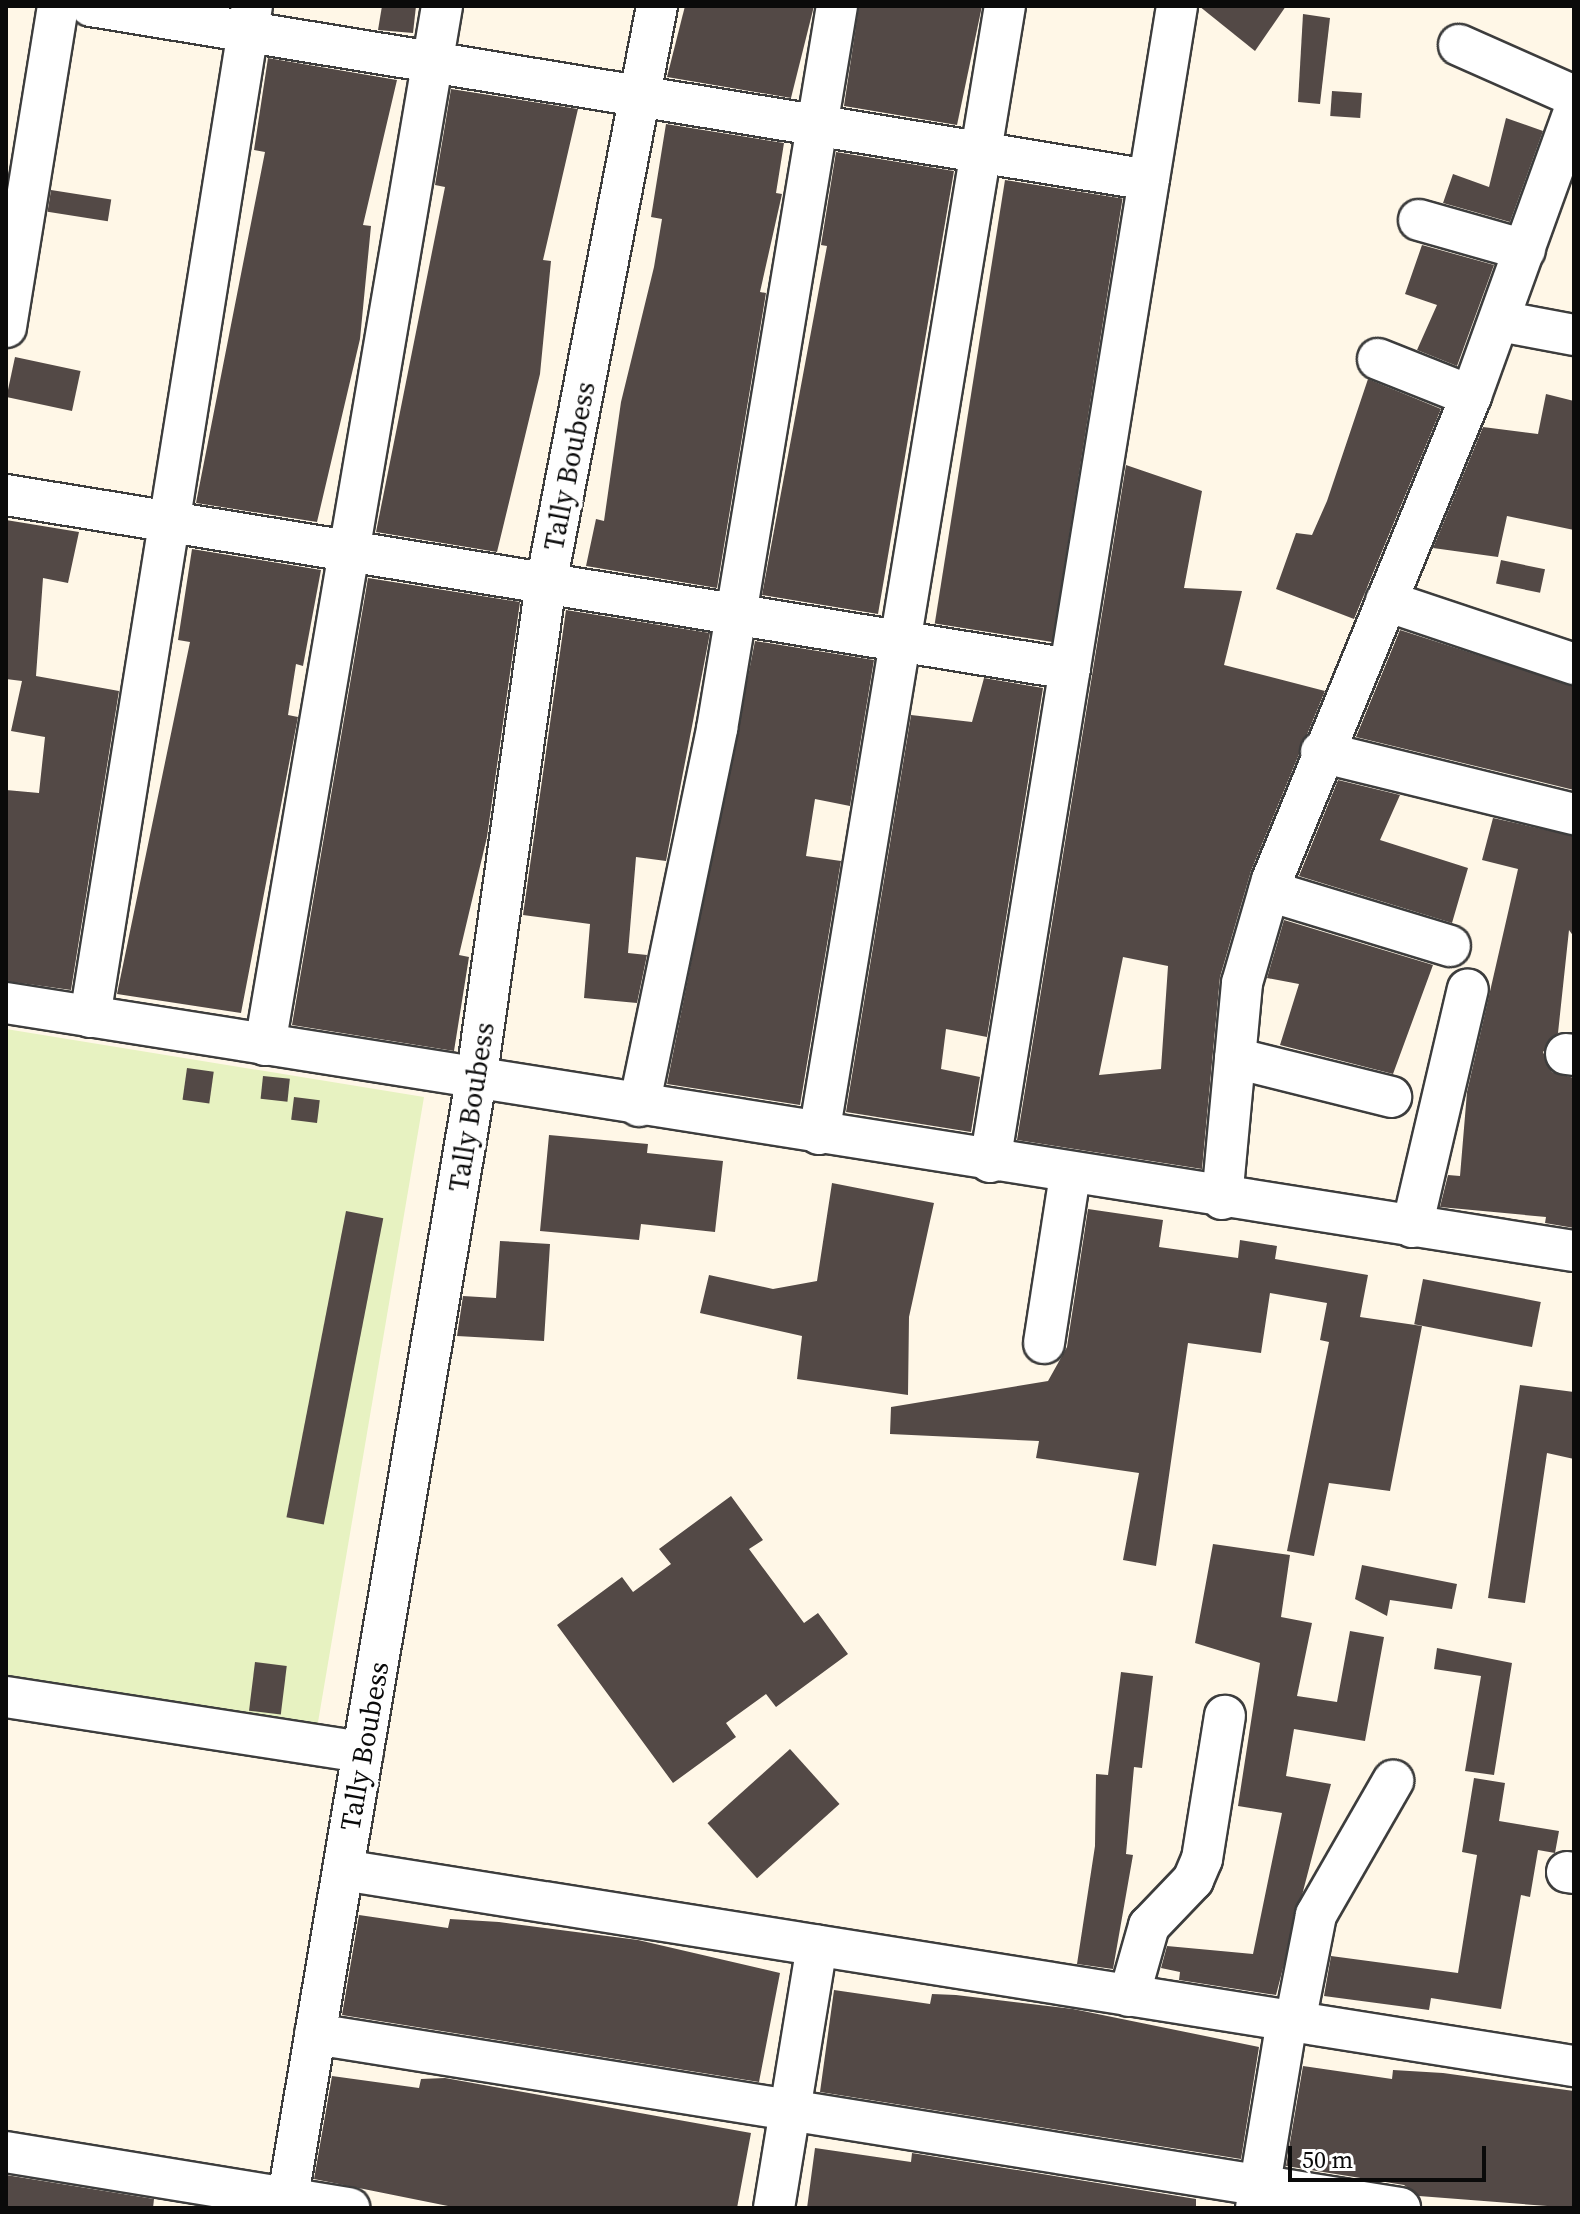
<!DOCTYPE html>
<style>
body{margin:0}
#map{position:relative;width:1580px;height:2214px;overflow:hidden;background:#fff7e7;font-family:"Source Serif 4",serif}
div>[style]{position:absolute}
.pitch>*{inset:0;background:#e7f2c1}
.building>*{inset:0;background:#534946;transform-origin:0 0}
.roads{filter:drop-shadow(2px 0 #3d3d3d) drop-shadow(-2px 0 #3d3d3d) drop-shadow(0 2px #3d3d3d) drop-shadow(0 -2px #3d3d3d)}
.minor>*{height:40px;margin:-20px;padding:0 20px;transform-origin:20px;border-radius:20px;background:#fff}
span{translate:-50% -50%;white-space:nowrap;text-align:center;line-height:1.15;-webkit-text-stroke:8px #fff;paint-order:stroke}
.street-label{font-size:28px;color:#0a0a0a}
.frame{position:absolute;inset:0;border:8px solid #0a0a0a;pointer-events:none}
.scale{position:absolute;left:1288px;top:2146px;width:198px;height:36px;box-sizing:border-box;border:4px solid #0a0a0a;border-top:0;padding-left:10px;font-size:24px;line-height:28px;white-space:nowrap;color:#0a0a0a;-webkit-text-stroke:6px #fff;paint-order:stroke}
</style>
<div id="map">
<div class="pitch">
<div style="clip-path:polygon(6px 1029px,424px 1097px,315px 1740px,6px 1689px)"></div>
</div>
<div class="building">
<div style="clip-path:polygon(382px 6px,416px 6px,413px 33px,378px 30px)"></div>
<div style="clip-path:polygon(685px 6px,814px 6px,791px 98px,667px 77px)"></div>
<div style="clip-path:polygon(859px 6px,982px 6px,957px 125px,844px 106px)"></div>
<div style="clip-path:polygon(1199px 6px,1286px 6px,1255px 51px)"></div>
<div style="clip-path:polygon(1303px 14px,1330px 18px,1320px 104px,1298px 102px)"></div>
<div style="clip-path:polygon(268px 58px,397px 80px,363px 225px,371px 226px,360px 339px,317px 522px,196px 503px,265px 152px,254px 150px)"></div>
<div style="clip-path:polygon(451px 89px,578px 109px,543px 260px,551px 261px,540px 374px,497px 552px,376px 532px,445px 187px,435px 185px)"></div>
<div style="left:1332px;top:91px;width:30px;height:25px;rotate:4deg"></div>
<div style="clip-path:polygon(1506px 118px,1543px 131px,1510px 222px,1443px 203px,1453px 174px,1489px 187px)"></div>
<div style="clip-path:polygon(666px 124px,784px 143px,776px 193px,782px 194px,760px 292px,766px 293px,717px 588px,586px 566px,596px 519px,604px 521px,621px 402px,654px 267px,662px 219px,651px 217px)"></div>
<div style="clip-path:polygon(836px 152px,954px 171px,878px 614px,762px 595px,827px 246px,821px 245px)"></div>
<div style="left:1005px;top:180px;width:119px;height:449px;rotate:9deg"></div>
<div style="left:51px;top:190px;width:61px;height:22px;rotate:9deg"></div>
<div style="clip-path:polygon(1422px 245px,1494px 265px,1457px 366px,1417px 350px,1437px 305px,1405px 294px)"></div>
<div style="left:15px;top:357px;width:67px;height:41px;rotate:12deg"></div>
<div style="clip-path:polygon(1368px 379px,1441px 409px,1354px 619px,1276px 589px,1296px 533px,1312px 535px,1327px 501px)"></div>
<div style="clip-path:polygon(1546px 394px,1574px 401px,1574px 530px,1507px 516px,1498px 557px,1433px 548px,1483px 427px,1538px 434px)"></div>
<div style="clip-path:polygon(evenodd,1126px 465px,1202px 491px,1184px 588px,1242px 591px,1224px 665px,1325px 691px,1251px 871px,1220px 977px,1202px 1169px,1017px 1140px,1126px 465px,1123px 957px,1168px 966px,1161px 1069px,1099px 1075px,1123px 957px)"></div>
<div style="clip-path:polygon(6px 520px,79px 532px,68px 583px,43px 578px,36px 676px,119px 691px,71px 990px,6px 981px,6px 790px,39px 793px,45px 737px,11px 731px,22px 681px,6px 679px)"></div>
<div style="clip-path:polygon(192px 549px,321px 570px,303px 666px,296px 664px,288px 715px,298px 717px,241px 1013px,117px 994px,190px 642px,178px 640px)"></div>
<div style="left:1501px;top:560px;width:45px;height:24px;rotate:12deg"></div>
<div style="clip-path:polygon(368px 578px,520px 602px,487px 837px,459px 955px,469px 957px,454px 1051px,292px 1025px)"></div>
<div style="clip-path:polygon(566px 610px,710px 633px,666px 861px,636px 857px,628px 953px,647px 955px,637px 1003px,584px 998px,590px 924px,523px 915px)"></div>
<div style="clip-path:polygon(1400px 630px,1574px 686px,1574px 790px,1356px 737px)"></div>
<div style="clip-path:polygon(755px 641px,874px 660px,850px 806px,815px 799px,806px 856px,841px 861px,800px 1105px,667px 1084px)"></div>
<div style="clip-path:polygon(984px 678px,1043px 688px,987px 1037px,946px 1029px,941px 1069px,980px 1077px,971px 1132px,846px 1112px,911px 715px,972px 722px)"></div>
<div style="clip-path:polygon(1338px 780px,1400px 795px,1380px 840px,1468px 868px,1452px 923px,1299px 876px)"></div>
<div style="clip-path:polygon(1493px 818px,1574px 836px,1574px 937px,1569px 930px,1558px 1033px,1543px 1052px,1552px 1072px,1574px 1078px,1574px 1228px,1545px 1223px,1546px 1217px,1440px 1207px,1448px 1175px,1460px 1176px,1467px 1092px,1518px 869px,1482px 860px)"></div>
<div style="clip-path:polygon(1284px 920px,1433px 965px,1393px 1074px,1280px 1045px,1299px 984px,1267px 978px)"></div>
<div style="left:187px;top:1068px;width:27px;height:32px;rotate:8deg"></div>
<div style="left:263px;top:1076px;width:27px;height:23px;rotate:6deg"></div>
<div style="left:294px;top:1097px;width:26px;height:23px;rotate:7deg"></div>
<div style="clip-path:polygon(549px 1135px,648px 1144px,647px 1153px,723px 1161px,715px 1232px,641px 1224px,639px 1240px,540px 1231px)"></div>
<div style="clip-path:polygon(832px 1183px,934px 1203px,909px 1317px,908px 1395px,797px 1379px,802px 1336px,700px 1313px,709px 1275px,773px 1289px,817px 1281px)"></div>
<div style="clip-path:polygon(1088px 1209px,1163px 1220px,1159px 1247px,1238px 1258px,1240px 1240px,1277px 1246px,1275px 1259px,1368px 1275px,1360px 1317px,1422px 1326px,1390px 1491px,1329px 1483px,1314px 1556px,1287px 1551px,1329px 1342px,1320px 1340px,1327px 1303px,1270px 1293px,1261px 1353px,1188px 1343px,1156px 1566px,1123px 1560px,1139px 1473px,1036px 1458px,1039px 1441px,890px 1434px,891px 1407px,1048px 1381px,1067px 1347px)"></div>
<div style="left:346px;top:1211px;width:38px;height:312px;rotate:11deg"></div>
<div style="clip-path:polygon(500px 1241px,550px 1244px,544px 1341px,457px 1336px,463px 1296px,496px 1298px)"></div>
<div style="left:1423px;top:1279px;width:120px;height:46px;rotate:11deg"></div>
<div style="clip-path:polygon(1520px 1385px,1574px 1392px,1574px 1459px,1547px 1453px,1525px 1603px,1488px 1598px)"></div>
<div style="clip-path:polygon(731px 1496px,763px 1540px,749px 1549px,804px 1623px,818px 1613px,848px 1654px,776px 1707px,766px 1694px,726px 1723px,736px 1737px,673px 1783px,557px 1625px,622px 1577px,633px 1592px,671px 1564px,659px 1549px)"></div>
<div style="clip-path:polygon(1213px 1544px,1290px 1555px,1281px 1617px,1312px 1623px,1297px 1696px,1337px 1702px,1350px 1631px,1384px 1637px,1365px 1741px,1294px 1729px,1286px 1776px,1331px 1784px,1276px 1995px,1179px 1980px,1180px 1972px,1161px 1968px,1167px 1946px,1253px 1954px,1282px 1813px,1238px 1806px,1260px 1663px,1195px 1643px)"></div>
<div style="clip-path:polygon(1362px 1565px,1457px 1584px,1452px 1609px,1390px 1600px,1387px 1616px,1355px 1599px)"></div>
<div style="clip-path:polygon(1437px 1648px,1512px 1663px,1494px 1775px,1465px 1771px,1481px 1676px,1434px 1669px)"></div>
<div style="left:255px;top:1662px;width:32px;height:49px;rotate:7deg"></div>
<div style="clip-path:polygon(1121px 1672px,1153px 1676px,1142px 1768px,1134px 1767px,1126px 1854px,1133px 1855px,1113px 1969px,1077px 1964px,1095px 1846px,1096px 1774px,1108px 1775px)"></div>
<div style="left:790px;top:1749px;width:74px;height:111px;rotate:48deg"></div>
<div style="clip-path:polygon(1474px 1778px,1505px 1783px,1499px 1821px,1559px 1831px,1555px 1853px,1538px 1850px,1530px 1897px,1521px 1895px,1501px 2009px,1431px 1998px,1429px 2010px,1324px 1996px,1331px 1956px,1458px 1973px,1477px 1855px,1462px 1852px)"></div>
<div style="clip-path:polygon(359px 1915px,448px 1928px,450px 1919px,499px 1922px,638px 1940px,780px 1973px,759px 2082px,342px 2015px)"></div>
<div style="clip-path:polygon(834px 1990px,930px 2004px,932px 1994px,956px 1995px,1073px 2009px,1259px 2047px,1241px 2159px,820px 2092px)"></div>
<div style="clip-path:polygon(1303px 2066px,1392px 2079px,1393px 2070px,1443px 2073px,1574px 2091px,1574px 2208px,1419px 2196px,1404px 2185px,1286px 2166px)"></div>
<div style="clip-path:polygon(332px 2076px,419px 2088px,421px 2079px,445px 2078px,751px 2133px,737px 2208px,448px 2206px,314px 2179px)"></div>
<div style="clip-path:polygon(815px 2148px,911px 2162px,912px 2153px,1196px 2199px,1196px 2208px,807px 2208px)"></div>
<div style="clip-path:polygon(6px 2175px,154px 2199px,153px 2208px,6px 2208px)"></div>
</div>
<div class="roads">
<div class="minor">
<div style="left:91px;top:6px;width:1072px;rotate:9.34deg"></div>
<div style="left:1459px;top:45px;width:126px;rotate:23.9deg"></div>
<div style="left:1419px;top:220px;width:110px;rotate:15.8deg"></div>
<div style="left:1500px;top:321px;width:75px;rotate:10.7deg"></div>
<div style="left:6px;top:327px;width:325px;rotate:-80.8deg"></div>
<div style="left:1378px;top:359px;width:100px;rotate:21.7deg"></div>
<div style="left:6px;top:495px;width:1078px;rotate:9.29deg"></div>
<div style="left:1386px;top:601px;width:198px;rotate:18.5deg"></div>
<div style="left:1321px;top:752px;width:260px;rotate:13.8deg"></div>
<div style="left:1269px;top:891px;width:189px;rotate:16.9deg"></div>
<div style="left:6px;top:1003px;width:1587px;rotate:8.99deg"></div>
<div style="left:90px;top:1017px;width:1024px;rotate:-80.9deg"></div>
<div style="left:265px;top:1045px;width:1054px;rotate:-80.33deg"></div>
<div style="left:1566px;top:1054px;width:8px;rotate:7deg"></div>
<div style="left:1235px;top:1058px;width:161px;rotate:14deg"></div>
<div style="left:639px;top:1106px;width:385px;rotate:-78.3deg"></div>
<div style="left:717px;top:729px;width:733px;rotate:-80.58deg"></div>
<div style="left:819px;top:1134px;width:1143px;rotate:-80.64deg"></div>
<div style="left:990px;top:1162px;width:1171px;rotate:-80.81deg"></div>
<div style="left:1222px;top:1199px;width:217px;rotate:-84.7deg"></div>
<div style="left:1242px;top:983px;width:107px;rotate:-73.8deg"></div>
<div style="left:1272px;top:880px;width:523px;rotate:-67.65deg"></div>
<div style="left:1471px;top:396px;width:302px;rotate:-70.1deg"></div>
<div style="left:1412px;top:1227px;width:244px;rotate:-76.8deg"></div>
<div style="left:1044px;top:1343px;width:170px;rotate:-81.2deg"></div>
<div style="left:6px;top:1697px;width:361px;rotate:8.8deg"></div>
<div style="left:343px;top:1870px;width:1247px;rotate:9.05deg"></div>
<div style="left:1567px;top:1872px;width:7px;rotate:8deg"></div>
<div style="left:1129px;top:1996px;width:73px;rotate:-74.1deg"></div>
<div style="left:1149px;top:1926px;width:64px;rotate:-46.3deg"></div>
<div style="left:1193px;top:1880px;width:23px;rotate:-67deg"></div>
<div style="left:1202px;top:1859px;width:145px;rotate:-80.9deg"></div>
<div style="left:1295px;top:2022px;width:109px;rotate:-78.9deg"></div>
<div style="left:1316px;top:1915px;width:155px;rotate:-60.1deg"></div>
<div style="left:315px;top:2034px;width:1099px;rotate:9.11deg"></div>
<div style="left:6px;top:2152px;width:348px;rotate:9.3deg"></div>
<div style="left:286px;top:2208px;width:1150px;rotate:-80.44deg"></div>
<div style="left:477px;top:1074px;width:495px;rotate:-82deg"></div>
<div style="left:546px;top:584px;width:589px;rotate:-79.13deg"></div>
<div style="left:774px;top:2208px;width:266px;rotate:-80.7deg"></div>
<div style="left:1256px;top:2208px;width:190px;rotate:-80.6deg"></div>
</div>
</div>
<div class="street-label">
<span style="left:569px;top:466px;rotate:-79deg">Tally Boubess</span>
<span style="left:471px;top:1107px;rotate:-81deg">Tally Boubess</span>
<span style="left:364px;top:1746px;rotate:-80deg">Tally Boubess</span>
</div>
<div class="frame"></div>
<div class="scale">50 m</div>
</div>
